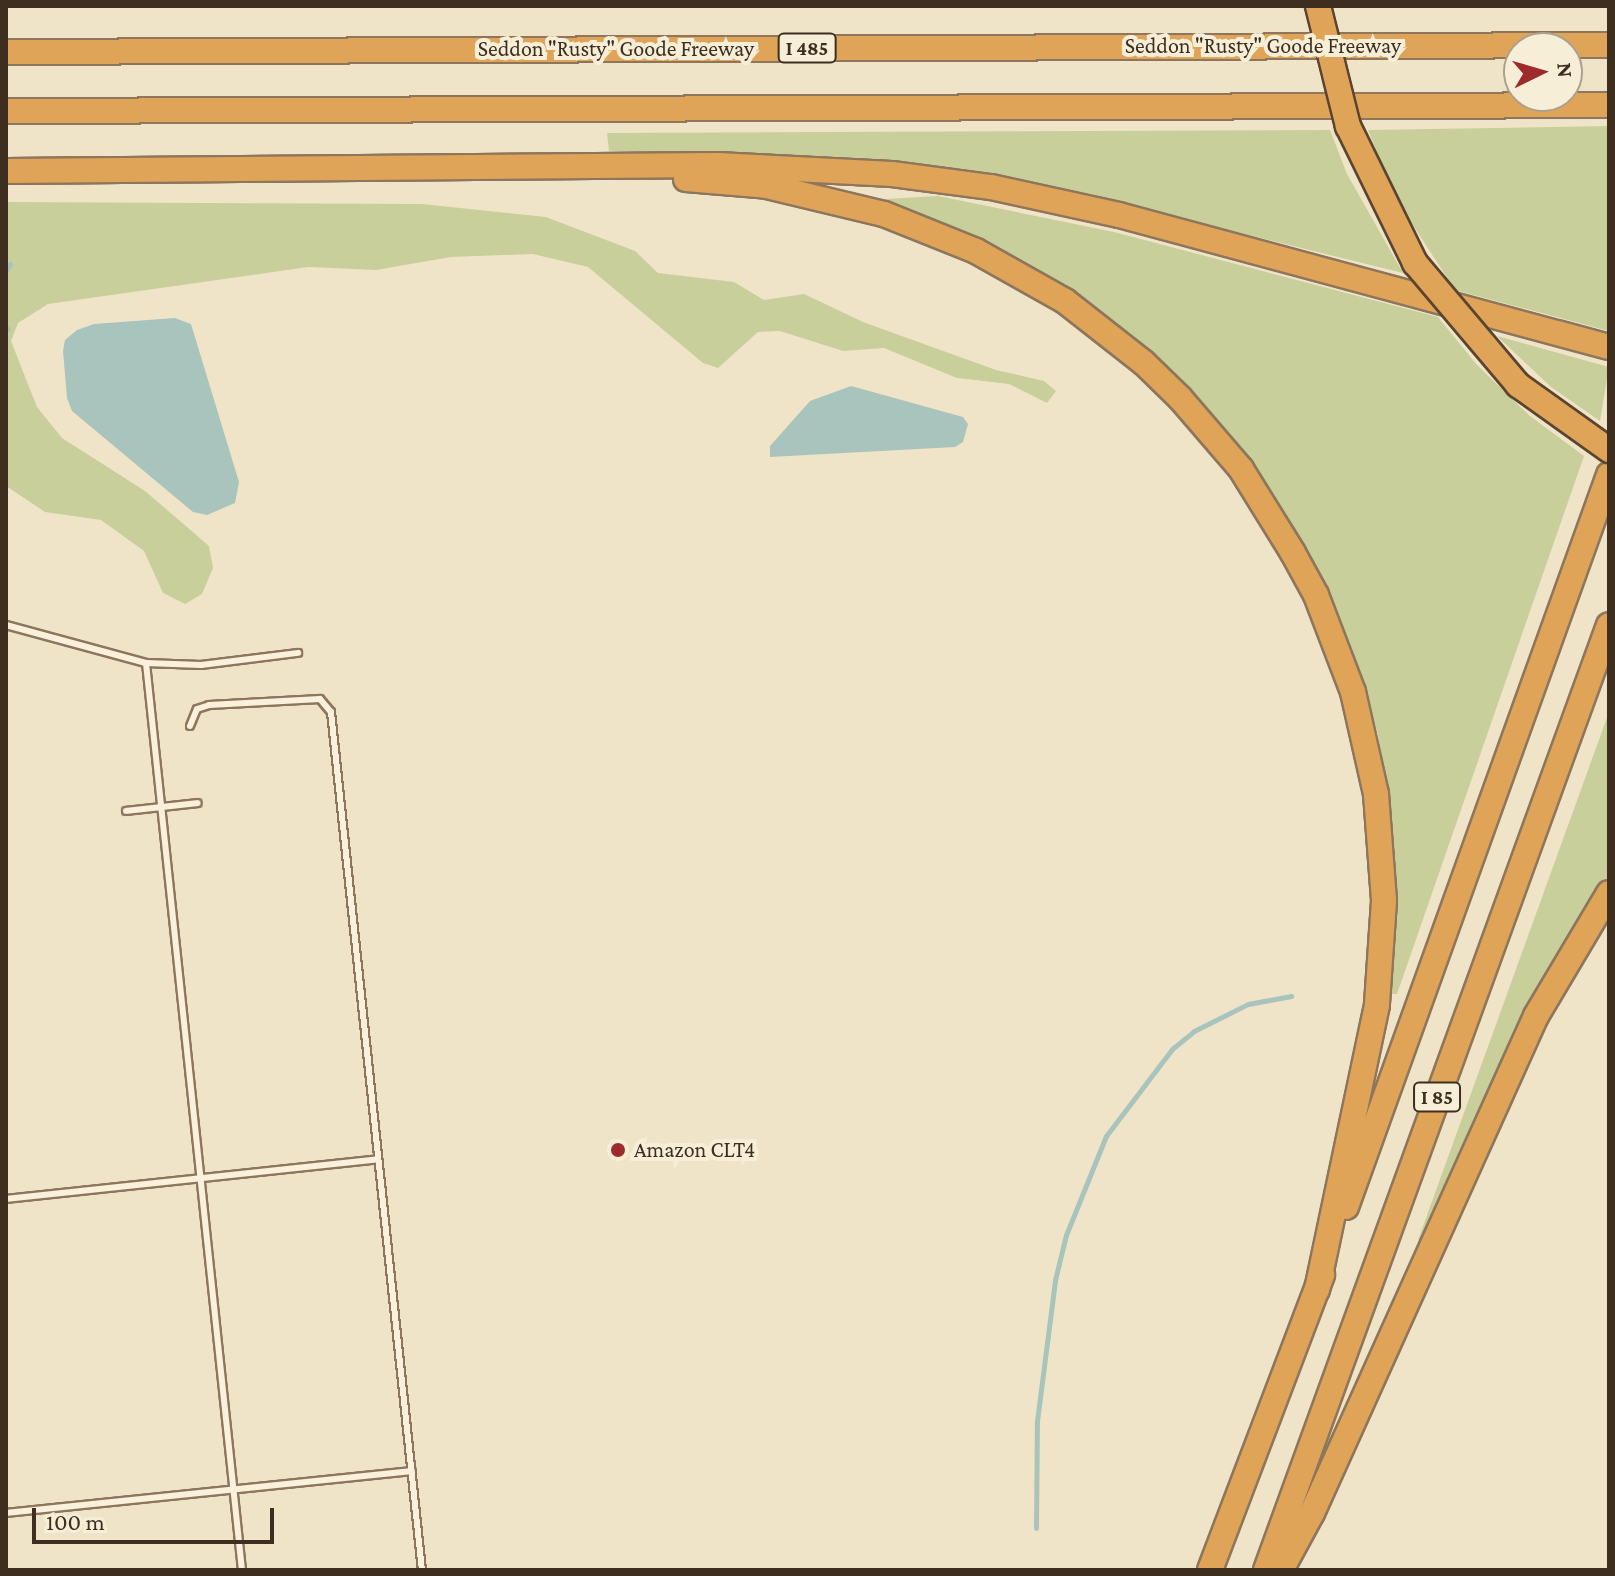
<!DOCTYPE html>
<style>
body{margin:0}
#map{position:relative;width:1615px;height:1576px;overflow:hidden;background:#f0e4c8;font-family:"Crimson Pro",serif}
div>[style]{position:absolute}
.green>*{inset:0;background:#c9cf9b}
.water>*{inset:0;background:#a9c4bc}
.stream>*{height:5px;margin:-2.5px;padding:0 2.5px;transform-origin:2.5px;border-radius:2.5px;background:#a9c4bc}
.roads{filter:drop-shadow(2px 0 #8d765c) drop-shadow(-2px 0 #8d765c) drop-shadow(0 2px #8d765c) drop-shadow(0 -2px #8d765c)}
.service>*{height:6px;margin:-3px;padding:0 3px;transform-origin:3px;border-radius:3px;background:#faf1dc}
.motorway>*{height:24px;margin:-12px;padding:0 12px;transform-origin:12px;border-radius:12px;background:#e0a458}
.bridges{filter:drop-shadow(2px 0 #5b4430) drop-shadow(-2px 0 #5b4430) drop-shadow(0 2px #5b4430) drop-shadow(0 -2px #5b4430)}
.motorway-bridge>*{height:24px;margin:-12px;padding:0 12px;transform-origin:12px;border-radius:12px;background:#e0a458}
.dots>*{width:22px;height:22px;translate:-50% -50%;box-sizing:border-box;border:4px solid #f7eed8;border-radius:50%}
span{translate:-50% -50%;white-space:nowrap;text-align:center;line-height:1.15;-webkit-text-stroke:8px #f7eed8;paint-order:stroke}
.shield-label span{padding:2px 6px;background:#f7eed8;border:2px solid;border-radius:6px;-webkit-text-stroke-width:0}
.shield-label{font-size:20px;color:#3d2e20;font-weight:700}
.street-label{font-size:22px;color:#3d2e20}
.poi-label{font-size:22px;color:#3d2e20}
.left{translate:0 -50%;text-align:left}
.frame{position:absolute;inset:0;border:8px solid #3d2e20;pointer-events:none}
.north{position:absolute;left:1503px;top:32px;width:80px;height:80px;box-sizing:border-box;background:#f7eed8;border:2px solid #ada18e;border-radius:50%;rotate:85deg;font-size:22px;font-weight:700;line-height:32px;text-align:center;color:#3d2e20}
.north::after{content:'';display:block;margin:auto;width:28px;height:36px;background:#9e2a2b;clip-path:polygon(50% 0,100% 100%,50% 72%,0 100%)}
.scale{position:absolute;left:32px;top:1508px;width:242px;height:36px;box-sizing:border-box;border:4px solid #3d2e20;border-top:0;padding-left:10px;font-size:24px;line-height:28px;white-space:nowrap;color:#3d2e20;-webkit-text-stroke:6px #f7eed8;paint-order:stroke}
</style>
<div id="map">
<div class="green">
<div style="clip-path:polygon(1609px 126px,1609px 331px,1455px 290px,1396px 199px,1368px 130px)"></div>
<div style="clip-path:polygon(1330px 130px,1347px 174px,1403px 273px,1077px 193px,959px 171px,839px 157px,609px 151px,607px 133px)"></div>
<div style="clip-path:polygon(938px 196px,1114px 232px,1438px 317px,1477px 365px,1530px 416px,1584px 456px,1397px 994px,1386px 994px,1395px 918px,1391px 820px,1378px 734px,1355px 661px,1318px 576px,1113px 324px,1034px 269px,928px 219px,887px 208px,885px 199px)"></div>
<div style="clip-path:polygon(6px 202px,422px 204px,546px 217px,635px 251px,658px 273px,734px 282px,764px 300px,804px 294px,863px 322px,996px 370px,1044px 381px,1056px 391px,1047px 403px,1009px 384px,957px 378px,884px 348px,843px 351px,780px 331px,758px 332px,718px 368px,703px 363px,588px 267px,533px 254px,451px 257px,376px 270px,308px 267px,48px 304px,18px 323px,11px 341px,37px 407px,62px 438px,145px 491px,209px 546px,213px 568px,202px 594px,185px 604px,163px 593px,144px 551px,101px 520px,45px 512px,6px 486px)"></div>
<div style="clip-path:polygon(1497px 336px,1609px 367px,1600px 421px,1551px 387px)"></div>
<div style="clip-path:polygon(1609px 712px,1609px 881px,1545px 986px,1425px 1244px,1418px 1240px)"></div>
</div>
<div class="water">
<div style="clip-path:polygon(175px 318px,191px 324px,239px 482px,235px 503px,207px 515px,193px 512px,72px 411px,67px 398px,63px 351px,65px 340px,77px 330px,94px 324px)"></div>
<div style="clip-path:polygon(851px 386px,963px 417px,968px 424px,963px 442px,955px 447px,770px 457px,770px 446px,810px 401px)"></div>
</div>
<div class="stream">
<div style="left:6px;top:271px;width:8px;rotate:-60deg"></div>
<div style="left:6px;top:328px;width:2px;rotate:27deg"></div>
<div style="left:1036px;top:1528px;width:107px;rotate:-89.5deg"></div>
<div style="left:1037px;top:1421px;width:142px;rotate:-82.7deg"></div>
<div style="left:1055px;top:1280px;width:46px;rotate:-76.3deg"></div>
<div style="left:1066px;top:1235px;width:107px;rotate:-68deg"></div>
<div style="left:1106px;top:1136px;width:109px;rotate:-52.8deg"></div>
<div style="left:1172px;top:1049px;width:28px;rotate:-39deg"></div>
<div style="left:1194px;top:1031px;width:60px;rotate:-26.6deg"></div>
<div style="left:1248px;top:1004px;width:44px;rotate:-10.5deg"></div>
</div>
<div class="roads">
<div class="service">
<div style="left:6px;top:625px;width:145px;rotate:15.2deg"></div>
<div style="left:146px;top:663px;width:55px;rotate:2.1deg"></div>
<div style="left:201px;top:665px;width:98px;rotate:-7.1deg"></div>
<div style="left:146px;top:663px;width:912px;rotate:83.96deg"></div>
<div style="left:190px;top:726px;width:18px;rotate:-68deg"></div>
<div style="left:197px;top:709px;width:13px;rotate:-18deg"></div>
<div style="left:209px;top:705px;width:111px;rotate:-3.1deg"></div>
<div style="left:320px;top:699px;width:17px;rotate:50deg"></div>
<div style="left:331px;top:712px;width:863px;rotate:83.95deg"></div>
<div style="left:126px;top:811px;width:72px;rotate:-6.3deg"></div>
<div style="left:6px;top:1199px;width:374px;rotate:-6.1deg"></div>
<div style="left:6px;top:1513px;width:408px;rotate:-5.9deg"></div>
</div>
<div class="motorway">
<div style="left:6px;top:52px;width:1603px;rotate:-0.25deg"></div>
<div style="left:6px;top:111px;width:1603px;rotate:-0.21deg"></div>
<div style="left:6px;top:171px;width:712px;rotate:-0.48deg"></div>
<div style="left:718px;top:165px;width:174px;rotate:3deg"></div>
<div style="left:892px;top:174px;width:100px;rotate:7.5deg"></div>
<div style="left:991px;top:187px;width:131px;rotate:12.3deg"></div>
<div style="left:1119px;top:215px;width:507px;rotate:15.08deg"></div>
<div style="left:686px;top:179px;width:81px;rotate:4.9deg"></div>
<div style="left:767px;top:186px;width:120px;rotate:13.5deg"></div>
<div style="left:884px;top:214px;width:99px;rotate:21.9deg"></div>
<div style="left:976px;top:251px;width:102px;rotate:29.3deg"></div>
<div style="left:1065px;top:301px;width:100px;rotate:38.1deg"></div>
<div style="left:1144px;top:363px;width:50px;rotate:44.2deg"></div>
<div style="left:1180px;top:398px;width:94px;rotate:49.3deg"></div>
<div style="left:1241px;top:469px;width:99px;rotate:58.2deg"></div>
<div style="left:1293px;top:553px;width:48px;rotate:61.3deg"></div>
<div style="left:1316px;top:595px;width:104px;rotate:69.1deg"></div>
<div style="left:1353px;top:692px;width:105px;rotate:77.3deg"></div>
<div style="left:1376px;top:794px;width:107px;rotate:85.7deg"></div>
<div style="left:1384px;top:901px;width:104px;rotate:93.9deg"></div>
<div style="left:1377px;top:1005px;width:291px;rotate:101.9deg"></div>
<div style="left:1346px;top:1207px;width:778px;rotate:-70.24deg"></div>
<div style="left:1210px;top:1570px;width:316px;rotate:-69.2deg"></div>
<div style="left:1266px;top:1570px;width:1005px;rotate:-70.05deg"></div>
<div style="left:1281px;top:1570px;width:65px;rotate:-61.5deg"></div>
<div style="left:1312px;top:1513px;width:545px;rotate:-65.74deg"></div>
<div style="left:1536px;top:1016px;width:143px;rotate:-59.3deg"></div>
</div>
</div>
<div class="bridges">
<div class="motorway-bridge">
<div style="left:1318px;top:6px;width:124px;rotate:76deg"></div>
<div style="left:1348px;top:126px;width:153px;rotate:63.9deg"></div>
<div style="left:1415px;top:263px;width:160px;rotate:49.8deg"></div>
<div style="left:1518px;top:385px;width:112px;rotate:35.5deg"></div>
</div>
</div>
<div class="dots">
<div style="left:618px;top:1150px;background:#9e2a2b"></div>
</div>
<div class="shield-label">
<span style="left:807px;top:48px">I 485</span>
<span style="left:1437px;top:1097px">I 85</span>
</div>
<div class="street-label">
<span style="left:1263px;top:46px">Seddon "Rusty" Goode Freeway</span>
<span style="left:616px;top:49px">Seddon "Rusty" Goode Freeway</span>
</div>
<div class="poi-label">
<span class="left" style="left:634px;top:1150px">Amazon CLT4</span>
</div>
<div class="frame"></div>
<div class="north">N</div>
<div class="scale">100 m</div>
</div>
